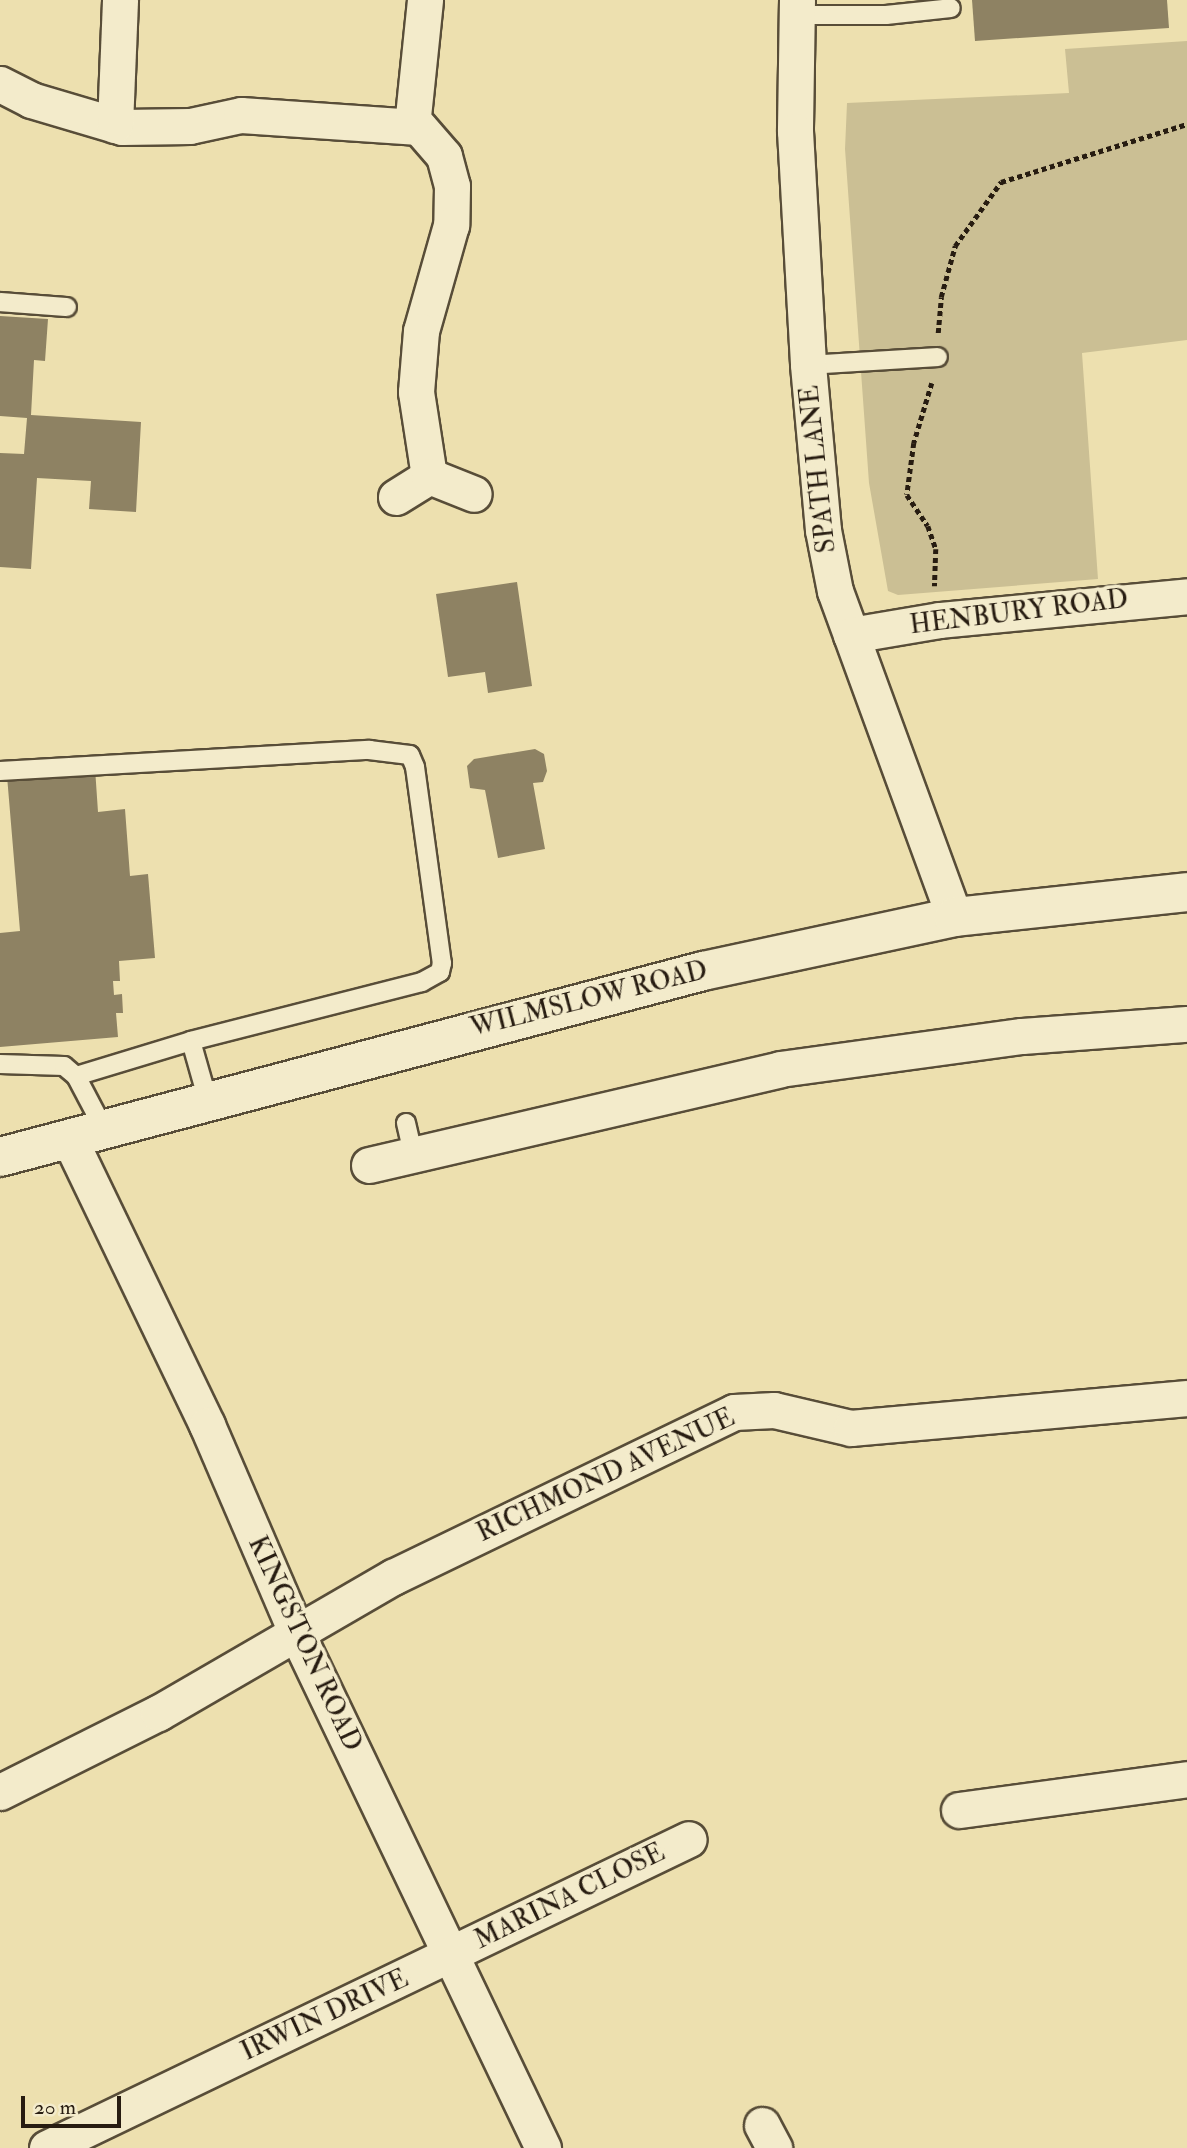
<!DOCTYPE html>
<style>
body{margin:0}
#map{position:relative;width:1187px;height:2148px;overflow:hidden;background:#ede0af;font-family:"IM FELL Double Pica",serif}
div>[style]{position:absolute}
.green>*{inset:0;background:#cbbf94}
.building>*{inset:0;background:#8e8263}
.path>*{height:4.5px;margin-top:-2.25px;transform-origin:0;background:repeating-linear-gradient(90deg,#271c11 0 5px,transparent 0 8.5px)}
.roads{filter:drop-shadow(2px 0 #584d38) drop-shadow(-2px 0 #584d38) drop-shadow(0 2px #584d38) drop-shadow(0 -2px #584d38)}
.lane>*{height:18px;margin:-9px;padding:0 9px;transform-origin:9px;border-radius:9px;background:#f3ebcb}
.street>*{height:35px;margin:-17.5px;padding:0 17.5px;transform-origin:17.5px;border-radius:17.5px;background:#f3ebcb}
.secondary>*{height:38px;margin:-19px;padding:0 19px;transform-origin:19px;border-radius:19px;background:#f3ebcb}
span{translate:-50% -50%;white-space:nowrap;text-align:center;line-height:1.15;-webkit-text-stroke:7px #f3ebcb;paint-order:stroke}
.street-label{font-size:26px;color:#271c11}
.scale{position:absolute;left:21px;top:2096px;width:100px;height:32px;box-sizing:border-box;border:4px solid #271c11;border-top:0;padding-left:9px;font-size:21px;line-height:24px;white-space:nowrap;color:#271c11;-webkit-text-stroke:5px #f3ebcb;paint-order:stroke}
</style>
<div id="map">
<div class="green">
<div style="clip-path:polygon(1187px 41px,1187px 340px,1082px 353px,1098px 579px,898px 595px,888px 591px,869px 483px,845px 149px,847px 103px,1069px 93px,1065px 49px)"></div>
</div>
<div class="building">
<div style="clip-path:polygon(972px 0,1167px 0,1169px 28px,975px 41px)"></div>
<div style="clip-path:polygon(0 316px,48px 319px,45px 361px,34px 360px,31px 415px,141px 422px,136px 512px,89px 509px,91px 481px,37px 478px,31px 569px,0 567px,0 453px,24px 454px,27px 418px,0 416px)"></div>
<div style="clip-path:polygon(517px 582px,532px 686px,488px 693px,485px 672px,448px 677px,436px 594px)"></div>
<div style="clip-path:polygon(535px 749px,544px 754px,547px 771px,543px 782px,533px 783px,545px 849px,498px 858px,485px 790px,470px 788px,467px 766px,474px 759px)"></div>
<div style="clip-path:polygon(95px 768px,98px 812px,125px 809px,130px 876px,148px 874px,155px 958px,119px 961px,120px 981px,113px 981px,114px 995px,122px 994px,123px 1013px,116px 1013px,118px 1037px,0 1047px,0 933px,20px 931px,7px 776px)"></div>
</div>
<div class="path">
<div style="left:938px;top:333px;width:36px;rotate:-85deg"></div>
<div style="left:941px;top:297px;width:53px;rotate:-74.6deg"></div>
<div style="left:955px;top:246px;width:79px;rotate:-54.3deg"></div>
<div style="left:1001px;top:182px;width:195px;rotate:-17.3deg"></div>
<div style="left:932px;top:383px;width:63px;rotate:106.7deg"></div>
<div style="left:914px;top:443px;width:52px;rotate:97.7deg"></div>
<div style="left:907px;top:495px;width:37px;rotate:56deg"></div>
<div style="left:928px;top:526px;width:24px;rotate:71deg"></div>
<div style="left:936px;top:549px;width:37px;rotate:92deg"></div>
</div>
<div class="roads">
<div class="lane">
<div style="left:796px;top:15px;width:90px"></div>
<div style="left:886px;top:15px;width:65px;rotate:-6.1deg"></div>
<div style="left:0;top:302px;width:67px;rotate:4.3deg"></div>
<div style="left:808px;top:365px;width:130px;rotate:-3.5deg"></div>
<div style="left:0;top:771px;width:370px;rotate:-3.3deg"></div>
<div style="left:369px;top:750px;width:41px;rotate:7deg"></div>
<div style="left:410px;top:755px;width:13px;rotate:67deg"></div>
<div style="left:415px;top:767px;width:198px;rotate:82.2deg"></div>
<div style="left:442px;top:963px;width:9px;rotate:103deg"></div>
<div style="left:440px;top:972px;width:21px;rotate:151deg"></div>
<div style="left:422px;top:982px;width:238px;rotate:165.7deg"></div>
<div style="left:191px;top:1041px;width:62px;rotate:74.2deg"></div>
<div style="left:0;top:1064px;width:64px;rotate:1.8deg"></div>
<div style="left:64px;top:1066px;width:16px;rotate:40deg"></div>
<div style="left:76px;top:1076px;width:60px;rotate:62.2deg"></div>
<div style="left:76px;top:1076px;width:120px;rotate:-16.9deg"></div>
<div style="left:406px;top:1123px;width:31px;rotate:77deg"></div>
</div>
<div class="street">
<div style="left:797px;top:0;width:131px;rotate:90.9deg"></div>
<div style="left:795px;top:131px;width:234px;rotate:86.8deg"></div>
<div style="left:808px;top:365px;width:166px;rotate:84.8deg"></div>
<div style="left:823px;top:530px;width:62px;rotate:78.9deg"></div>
<div style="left:835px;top:591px;width:347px;rotate:69.9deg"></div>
<div style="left:0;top:84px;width:35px;rotate:27deg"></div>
<div style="left:31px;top:100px;width:95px;rotate:16.5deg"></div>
<div style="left:122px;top:127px;width:68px;rotate:-0.8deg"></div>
<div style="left:190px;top:126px;width:52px;rotate:-12.2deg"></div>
<div style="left:241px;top:115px;width:178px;rotate:3.9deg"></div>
<div style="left:419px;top:127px;width:38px;rotate:49deg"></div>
<div style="left:444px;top:156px;width:31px;rotate:75deg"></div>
<div style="left:452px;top:186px;width:39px;rotate:91deg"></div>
<div style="left:451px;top:225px;width:110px;rotate:105.8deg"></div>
<div style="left:421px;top:331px;width:61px;rotate:94.7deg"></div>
<div style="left:416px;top:392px;width:85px;rotate:81.2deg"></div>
<div style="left:115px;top:125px;width:125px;rotate:-87.7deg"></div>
<div style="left:412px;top:126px;width:127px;rotate:-84.1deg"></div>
<div style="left:396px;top:497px;width:39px;rotate:-32deg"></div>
<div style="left:429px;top:476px;width:48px;rotate:21.8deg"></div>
<div style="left:851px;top:635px;width:90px;rotate:-9.6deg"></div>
<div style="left:940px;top:620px;width:248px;rotate:-5.5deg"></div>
<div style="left:69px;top:1138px;width:318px;rotate:64.3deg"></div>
<div style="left:207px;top:1425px;width:228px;rotate:66.7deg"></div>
<div style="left:297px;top:1634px;width:570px;rotate:64.42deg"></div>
<div style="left:369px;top:1165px;width:422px;rotate:-13.1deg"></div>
<div style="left:780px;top:1069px;width:244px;rotate:-7.8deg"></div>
<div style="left:1022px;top:1036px;width:165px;rotate:-4.2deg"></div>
<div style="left:0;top:1792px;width:177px;rotate:-26.6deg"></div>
<div style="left:158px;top:1713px;width:272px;rotate:-30.1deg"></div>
<div style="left:393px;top:1577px;width:379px;rotate:-25.8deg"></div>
<div style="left:734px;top:1412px;width:40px;rotate:-2.9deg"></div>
<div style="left:774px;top:1410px;width:79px;rotate:13.2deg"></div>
<div style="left:851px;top:1428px;width:337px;rotate:-5.1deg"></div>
<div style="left:959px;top:1810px;width:230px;rotate:-7.7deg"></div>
<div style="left:762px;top:2125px;width:26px;rotate:62deg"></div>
<div style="left:47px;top:2148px;width:712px;rotate:-25.7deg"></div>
</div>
<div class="secondary">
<div style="left:0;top:1157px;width:727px;rotate:-14.82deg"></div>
<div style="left:703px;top:971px;width:257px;rotate:-12.1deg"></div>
<div style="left:954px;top:917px;width:234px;rotate:-6.1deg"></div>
</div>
</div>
<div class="street-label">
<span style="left:819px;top:469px;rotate:-96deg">SPATH LANE</span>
<span style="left:1019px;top:613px;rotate:-7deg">HENBURY ROAD</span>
<span style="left:589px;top:1000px;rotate:-14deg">WILMSLOW ROAD</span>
<span style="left:606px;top:1476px;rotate:-25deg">RICHMOND AVENUE</span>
<span style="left:304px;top:1644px;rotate:65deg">KINGSTON ROAD</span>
<span style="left:570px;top:1897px;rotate:-26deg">MARINA CLOSE</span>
<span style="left:325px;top:2016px;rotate:-25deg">IRWIN DRIVE</span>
</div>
<div class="scale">20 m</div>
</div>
